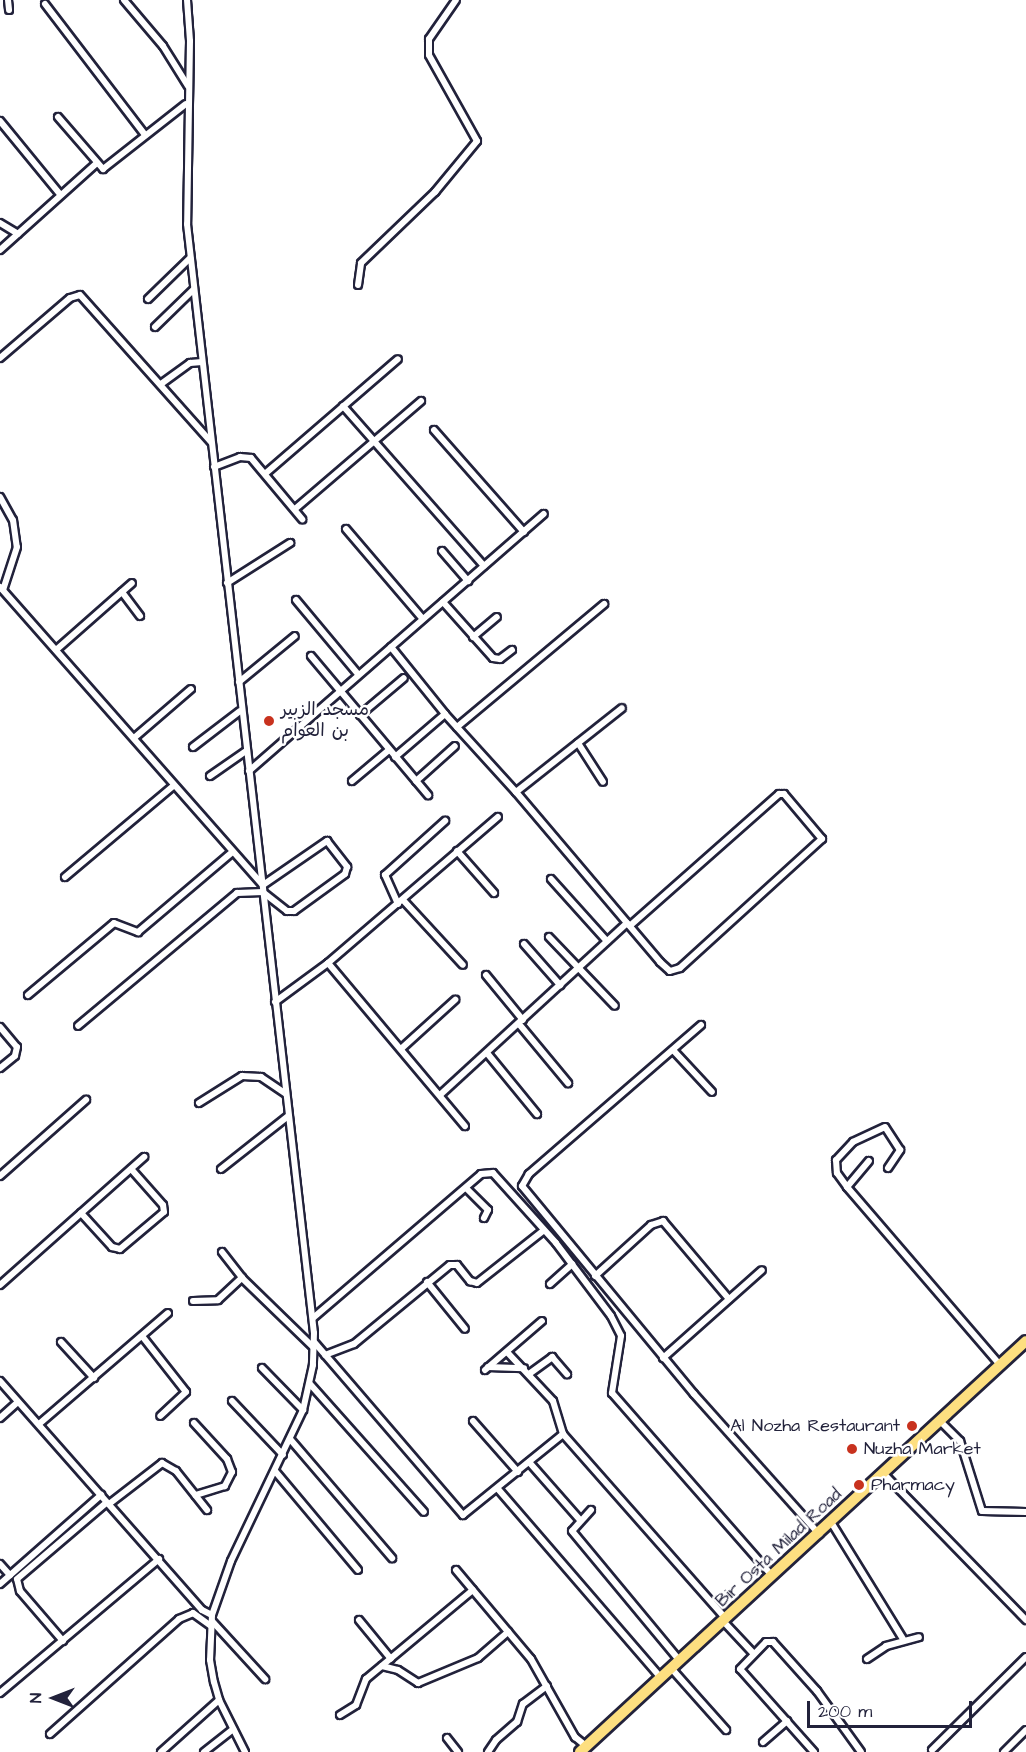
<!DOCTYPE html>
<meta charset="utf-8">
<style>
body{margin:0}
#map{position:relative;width:1026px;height:1752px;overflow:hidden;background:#fff;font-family:"Architects Daughter","Playpen Sans Arabic",sans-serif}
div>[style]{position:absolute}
.roads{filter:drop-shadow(2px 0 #22223b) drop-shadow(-2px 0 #22223b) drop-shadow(0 2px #22223b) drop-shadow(0 -2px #22223b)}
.street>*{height:6px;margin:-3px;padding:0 3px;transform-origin:3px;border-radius:3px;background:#fff}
.primary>*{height:10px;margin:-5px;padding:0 5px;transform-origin:5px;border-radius:5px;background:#fddf80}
.dots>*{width:16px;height:16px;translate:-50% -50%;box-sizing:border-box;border:3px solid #fff;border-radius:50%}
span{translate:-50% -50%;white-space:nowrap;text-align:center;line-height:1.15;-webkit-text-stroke:5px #fff;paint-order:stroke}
.poi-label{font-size:18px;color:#22223b}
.left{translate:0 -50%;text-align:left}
.right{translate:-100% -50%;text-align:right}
.street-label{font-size:18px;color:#22223b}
.north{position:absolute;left:24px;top:1668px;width:60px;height:60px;-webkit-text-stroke:4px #fff;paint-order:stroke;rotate:270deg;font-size:16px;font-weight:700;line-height:24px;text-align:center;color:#22223b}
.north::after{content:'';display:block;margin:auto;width:21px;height:27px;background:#22223b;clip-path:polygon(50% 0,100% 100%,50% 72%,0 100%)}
.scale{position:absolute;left:807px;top:1701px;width:165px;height:27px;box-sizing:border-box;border:3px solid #22223b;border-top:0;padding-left:8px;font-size:18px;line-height:21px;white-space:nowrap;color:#22223b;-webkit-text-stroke:4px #fff;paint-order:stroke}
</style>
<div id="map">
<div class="roads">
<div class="street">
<div style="left:8px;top:0;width:10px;rotate:84deg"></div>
<div style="left:124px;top:0;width:60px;rotate:49.7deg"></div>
<div style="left:163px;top:46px;width:47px;rotate:58deg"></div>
<div style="left:187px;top:0;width:41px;rotate:85.8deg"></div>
<div style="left:190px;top:41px;width:183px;rotate:90.9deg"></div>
<div style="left:187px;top:224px;width:1116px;rotate:83.47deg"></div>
<div style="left:314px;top:1333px;width:32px;rotate:92deg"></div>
<div style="left:313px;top:1365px;width:46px;rotate:102.5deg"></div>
<div style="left:303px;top:1410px;width:167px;rotate:115.5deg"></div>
<div style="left:231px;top:1561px;width:57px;rotate:109.4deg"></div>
<div style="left:212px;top:1615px;width:45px;rotate:92.5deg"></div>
<div style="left:210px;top:1660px;width:22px;rotate:80deg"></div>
<div style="left:214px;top:1682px;width:19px;rotate:74deg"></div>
<div style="left:219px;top:1700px;width:58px;rotate:63.4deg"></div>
<div style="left:45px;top:4px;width:165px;rotate:52.6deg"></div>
<div style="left:58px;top:117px;width:69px;rotate:49.1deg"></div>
<div style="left:103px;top:169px;width:105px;rotate:-38.1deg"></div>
<div style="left:0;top:121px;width:93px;rotate:50.7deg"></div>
<div style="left:0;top:223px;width:21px;rotate:31deg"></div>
<div style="left:0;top:250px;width:129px;rotate:-41.9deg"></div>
<div style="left:358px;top:285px;width:22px;rotate:-82deg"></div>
<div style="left:361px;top:263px;width:103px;rotate:-43.8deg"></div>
<div style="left:435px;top:192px;width:66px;rotate:-50.5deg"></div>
<div style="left:477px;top:141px;width:98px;rotate:-119.2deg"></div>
<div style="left:429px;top:55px;width:16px;rotate:-90deg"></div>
<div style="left:429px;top:39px;width:47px;rotate:-55.3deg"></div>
<div style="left:148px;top:299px;width:59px;rotate:-44.3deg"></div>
<div style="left:155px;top:327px;width:54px;rotate:-44.3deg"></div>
<div style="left:0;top:358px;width:92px;rotate:-40.6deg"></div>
<div style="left:70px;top:298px;width:10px;rotate:-17deg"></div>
<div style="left:80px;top:295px;width:197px;rotate:48.3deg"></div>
<div style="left:161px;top:384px;width:36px;rotate:-36deg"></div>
<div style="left:190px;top:363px;width:12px;rotate:-5deg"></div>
<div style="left:343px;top:406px;width:213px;rotate:48.6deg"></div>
<div style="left:434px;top:430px;width:136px;rotate:48.6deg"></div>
<div style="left:214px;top:467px;width:28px;rotate:-21deg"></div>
<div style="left:240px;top:457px;width:11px;rotate:5deg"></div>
<div style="left:251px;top:458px;width:80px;rotate:50.1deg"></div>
<div style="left:266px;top:473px;width:174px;rotate:-40.8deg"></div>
<div style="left:0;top:497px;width:26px;rotate:61deg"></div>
<div style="left:13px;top:520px;width:27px;rotate:82deg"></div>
<div style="left:17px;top:547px;width:45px;rotate:108deg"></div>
<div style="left:295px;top:509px;width:166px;rotate:-40.6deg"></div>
<div style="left:346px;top:529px;width:118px;rotate:49.5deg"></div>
<div style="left:442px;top:551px;width:40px;rotate:49deg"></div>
<div style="left:227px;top:583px;width:75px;rotate:-32.4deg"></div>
<div style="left:0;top:587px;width:397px;rotate:48.6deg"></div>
<div style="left:263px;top:885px;width:78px;rotate:-34.5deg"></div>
<div style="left:327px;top:841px;width:33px;rotate:52deg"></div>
<div style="left:347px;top:867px;width:7px;rotate:106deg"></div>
<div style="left:345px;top:874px;width:63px;rotate:144deg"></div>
<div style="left:294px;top:911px;width:7px;rotate:180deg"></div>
<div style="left:287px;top:911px;width:31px;rotate:-142deg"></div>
<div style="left:263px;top:892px;width:26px;rotate:178deg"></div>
<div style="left:237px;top:893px;width:207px;rotate:140.1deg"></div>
<div style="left:122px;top:592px;width:30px;rotate:53deg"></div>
<div style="left:296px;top:600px;width:95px;rotate:50.1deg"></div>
<div style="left:443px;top:602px;width:75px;rotate:48.2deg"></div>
<div style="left:493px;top:658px;width:7px;rotate:8deg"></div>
<div style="left:500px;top:659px;width:15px;rotate:-37deg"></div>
<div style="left:473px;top:637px;width:31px;rotate:-40deg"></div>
<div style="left:391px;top:647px;width:86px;rotate:51.1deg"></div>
<div style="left:445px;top:714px;width:105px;rotate:47.7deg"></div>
<div style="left:516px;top:792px;width:223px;rotate:49.7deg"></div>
<div style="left:660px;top:962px;width:13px;rotate:42deg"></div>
<div style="left:670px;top:971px;width:10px;rotate:-17deg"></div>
<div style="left:680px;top:968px;width:192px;rotate:-42.3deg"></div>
<div style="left:822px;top:839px;width:59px;rotate:-130.2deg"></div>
<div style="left:784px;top:794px;width:5px;rotate:180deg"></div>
<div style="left:779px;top:794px;width:199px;rotate:138.5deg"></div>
<div style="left:56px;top:650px;width:101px;rotate:-41.4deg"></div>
<div style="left:311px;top:656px;width:182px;rotate:49.9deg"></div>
<div style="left:239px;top:682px;width:72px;rotate:-39.4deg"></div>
<div style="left:360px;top:715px;width:57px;rotate:-40.1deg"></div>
<div style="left:457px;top:727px;width:192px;rotate:-39.9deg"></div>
<div style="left:134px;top:738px;width:75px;rotate:-40.7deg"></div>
<div style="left:578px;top:743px;width:46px;rotate:57.3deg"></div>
<div style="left:193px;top:747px;width:59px;rotate:-37.5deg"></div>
<div style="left:395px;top:757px;width:66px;rotate:-40.7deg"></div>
<div style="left:249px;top:771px;width:391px;rotate:-41.1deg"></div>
<div style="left:210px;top:776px;width:44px;rotate:-34.8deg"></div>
<div style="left:352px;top:781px;width:48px;rotate:-40deg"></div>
<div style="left:416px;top:781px;width:52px;rotate:-41.9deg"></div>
<div style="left:516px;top:792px;width:135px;rotate:-38.4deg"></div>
<div style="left:457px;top:851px;width:56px;rotate:48.6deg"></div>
<div style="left:65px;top:877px;width:141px;rotate:-40.1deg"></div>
<div style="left:551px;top:879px;width:82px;rotate:48deg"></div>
<div style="left:403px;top:900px;width:88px;rotate:47.3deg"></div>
<div style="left:398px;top:904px;width:32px;rotate:-114deg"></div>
<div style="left:385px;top:875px;width:81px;rotate:-42deg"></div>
<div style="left:549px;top:937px;width:95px;rotate:46.3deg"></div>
<div style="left:524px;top:944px;width:55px;rotate:48.7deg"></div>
<div style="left:328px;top:963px;width:213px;rotate:50deg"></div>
<div style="left:486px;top:975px;width:58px;rotate:50.6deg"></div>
<div style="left:28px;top:995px;width:112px;rotate:-39.9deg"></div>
<div style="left:114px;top:923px;width:26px;rotate:21deg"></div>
<div style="left:138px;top:932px;width:122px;rotate:-40.3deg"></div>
<div style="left:275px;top:1002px;width:66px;rotate:-36.3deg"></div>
<div style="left:328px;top:963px;width:224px;rotate:-40.7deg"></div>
<div style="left:519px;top:1024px;width:77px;rotate:50.3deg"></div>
<div style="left:701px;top:1025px;width:228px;rotate:139.1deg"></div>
<div style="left:529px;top:1174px;width:14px;rotate:120deg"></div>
<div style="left:522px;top:1186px;width:270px;rotate:50.4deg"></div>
<div style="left:694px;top:1394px;width:188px;rotate:48.2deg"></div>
<div style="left:0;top:1027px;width:26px;rotate:50deg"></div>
<div style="left:17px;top:1047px;width:9px;rotate:103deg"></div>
<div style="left:15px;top:1056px;width:19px;rotate:141deg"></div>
<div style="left:402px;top:1048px;width:72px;rotate:-42.2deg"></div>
<div style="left:673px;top:1050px;width:57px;rotate:47.1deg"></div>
<div style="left:487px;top:1053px;width:79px;rotate:50.7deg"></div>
<div style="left:440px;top:1095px;width:254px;rotate:-42.6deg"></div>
<div style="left:199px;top:1103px;width:51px;rotate:-32.1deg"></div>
<div style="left:242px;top:1076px;width:19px;rotate:3deg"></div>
<div style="left:261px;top:1077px;width:29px;rotate:34deg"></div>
<div style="left:888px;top:1168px;width:22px;rotate:-56deg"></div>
<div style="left:900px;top:1150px;width:27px;rotate:-123deg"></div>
<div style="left:885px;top:1127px;width:35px;rotate:155deg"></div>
<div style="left:853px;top:1142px;width:25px;rotate:133deg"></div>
<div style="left:836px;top:1160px;width:13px;rotate:86deg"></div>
<div style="left:837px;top:1173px;width:17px;rotate:54deg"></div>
<div style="left:847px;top:1187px;width:235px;rotate:49.3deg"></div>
<div style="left:221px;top:1169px;width:85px;rotate:-38.3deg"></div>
<div style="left:0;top:1176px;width:115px;rotate:-41.5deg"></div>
<div style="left:847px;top:1187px;width:34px;rotate:-50deg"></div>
<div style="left:466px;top:1188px;width:31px;rotate:45deg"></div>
<div style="left:488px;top:1210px;width:9px;rotate:117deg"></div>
<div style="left:81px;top:1213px;width:46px;rotate:47.6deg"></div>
<div style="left:112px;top:1247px;width:8px;rotate:14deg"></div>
<div style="left:120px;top:1249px;width:57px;rotate:-40.1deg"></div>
<div style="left:164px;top:1212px;width:7px;rotate:-98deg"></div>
<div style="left:163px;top:1205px;width:48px;rotate:-131.6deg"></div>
<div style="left:222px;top:1252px;width:33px;rotate:52deg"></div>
<div style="left:242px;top:1278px;width:100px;rotate:44.2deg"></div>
<div style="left:595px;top:1276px;width:76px;rotate:-42.3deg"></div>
<div style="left:651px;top:1225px;width:13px;rotate:-18deg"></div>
<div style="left:663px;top:1221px;width:102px;rotate:49.8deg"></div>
<div style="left:427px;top:1282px;width:60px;rotate:51deg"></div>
<div style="left:550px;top:1284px;width:30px;rotate:-42deg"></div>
<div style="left:0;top:1285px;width:193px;rotate:-41.6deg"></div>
<div style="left:193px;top:1301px;width:25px;rotate:-2deg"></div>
<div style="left:218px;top:1300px;width:33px;rotate:-43deg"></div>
<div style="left:313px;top:1318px;width:221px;rotate:-40.6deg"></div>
<div style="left:481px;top:1174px;width:12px;rotate:-5deg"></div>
<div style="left:493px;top:1173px;width:94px;rotate:48deg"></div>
<div style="left:556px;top:1243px;width:91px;rotate:53deg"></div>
<div style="left:611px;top:1316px;width:22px;rotate:63deg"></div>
<div style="left:621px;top:1336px;width:58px;rotate:99deg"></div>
<div style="left:612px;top:1393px;width:243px;rotate:48.8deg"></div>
<div style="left:142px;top:1336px;width:71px;rotate:51.8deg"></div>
<div style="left:186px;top:1392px;width:35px;rotate:137deg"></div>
<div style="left:61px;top:1342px;width:49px;rotate:47.5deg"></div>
<div style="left:315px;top:1343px;width:227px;rotate:49.3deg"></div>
<div style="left:463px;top:1515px;width:129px;rotate:-39deg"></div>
<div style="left:563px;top:1434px;width:247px;rotate:48.6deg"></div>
<div style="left:507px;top:1352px;width:67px;rotate:46.8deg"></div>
<div style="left:553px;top:1401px;width:34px;rotate:73deg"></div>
<div style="left:325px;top:1355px;width:31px;rotate:-21deg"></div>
<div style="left:354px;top:1344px;width:124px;rotate:-39.5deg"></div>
<div style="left:450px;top:1265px;width:7px"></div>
<div style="left:457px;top:1265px;width:21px;rotate:51deg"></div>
<div style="left:470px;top:1281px;width:7px;rotate:16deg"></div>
<div style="left:477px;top:1283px;width:85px;rotate:-38.3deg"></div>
<div style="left:663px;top:1358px;width:132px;rotate:-41.6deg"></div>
<div style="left:488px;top:1367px;width:36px;rotate:2deg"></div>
<div style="left:262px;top:1368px;width:59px;rotate:45.7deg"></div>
<div style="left:485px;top:1370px;width:75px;rotate:-40.7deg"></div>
<div style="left:529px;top:1374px;width:29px;rotate:-36deg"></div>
<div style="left:552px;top:1357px;width:23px;rotate:49deg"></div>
<div style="left:0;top:1381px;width:305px;rotate:48.6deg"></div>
<div style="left:202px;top:1610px;width:11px;rotate:27deg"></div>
<div style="left:310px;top:1384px;width:171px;rotate:48.3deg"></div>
<div style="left:232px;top:1401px;width:74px;rotate:46.6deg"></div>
<div style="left:0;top:1418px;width:24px;rotate:-42deg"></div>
<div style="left:473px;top:1421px;width:68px;rotate:48.6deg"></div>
<div style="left:941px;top:1422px;width:27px;rotate:45deg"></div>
<div style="left:960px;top:1441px;width:73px;rotate:72.6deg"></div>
<div style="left:982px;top:1511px;width:44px;rotate:1.3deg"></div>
<div style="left:194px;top:1423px;width:49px;rotate:47.5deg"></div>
<div style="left:227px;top:1459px;width:14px;rotate:69deg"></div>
<div style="left:232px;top:1472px;width:16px;rotate:117deg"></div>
<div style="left:225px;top:1486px;width:31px;rotate:163deg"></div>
<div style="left:39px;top:1424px;width:170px;rotate:-40.7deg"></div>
<div style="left:290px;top:1439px;width:157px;rotate:49.4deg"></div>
<div style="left:529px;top:1462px;width:77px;rotate:48.7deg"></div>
<div style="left:275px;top:1471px;width:129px;rotate:50deg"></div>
<div style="left:884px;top:1474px;width:204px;rotate:45.8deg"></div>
<div style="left:498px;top:1489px;width:248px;rotate:49.2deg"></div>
<div style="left:109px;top:1504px;width:67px;rotate:-37.7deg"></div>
<div style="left:162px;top:1463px;width:16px;rotate:30deg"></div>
<div style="left:176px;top:1471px;width:50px;rotate:51.5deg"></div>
<div style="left:591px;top:1510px;width:28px;rotate:132deg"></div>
<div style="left:572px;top:1531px;width:168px;rotate:50.3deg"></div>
<div style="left:831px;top:1522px;width:137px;rotate:58.4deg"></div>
<div style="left:0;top:1564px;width:15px;rotate:48deg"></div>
<div style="left:456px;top:1570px;width:116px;rotate:49.9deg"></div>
<div style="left:531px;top:1659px;width:90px;rotate:60.6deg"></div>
<div style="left:575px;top:1737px;width:14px;rotate:39deg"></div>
<div style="left:0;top:1584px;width:135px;rotate:-41.4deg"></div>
<div style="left:359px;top:1620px;width:50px;rotate:50.6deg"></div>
<div style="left:212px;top:1621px;width:79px;rotate:47.6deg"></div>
<div style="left:723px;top:1621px;width:44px;rotate:46.8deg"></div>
<div style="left:63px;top:1641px;width:66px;rotate:-130.7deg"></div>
<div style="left:20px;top:1591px;width:12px;rotate:-104deg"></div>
<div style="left:17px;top:1579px;width:118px;rotate:-40.5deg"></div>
<div style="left:867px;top:1659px;width:23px;rotate:-34deg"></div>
<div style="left:886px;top:1646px;width:34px;rotate:-15deg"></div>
<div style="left:382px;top:1666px;width:16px;rotate:14deg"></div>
<div style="left:398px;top:1670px;width:24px;rotate:33deg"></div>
<div style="left:418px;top:1683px;width:65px;rotate:-22.6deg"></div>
<div style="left:478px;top:1658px;width:40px;rotate:-41deg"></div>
<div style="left:671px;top:1668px;width:83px;rotate:48.4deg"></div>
<div style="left:0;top:1693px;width:208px;rotate:-40.1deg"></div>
<div style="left:340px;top:1715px;width:19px;rotate:-32deg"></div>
<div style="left:356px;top:1705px;width:28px;rotate:-69deg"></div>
<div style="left:366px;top:1679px;width:139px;rotate:-39.8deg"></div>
<div style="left:50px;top:1734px;width:173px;rotate:-41.7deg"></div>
<div style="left:179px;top:1619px;width:15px;rotate:-23deg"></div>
<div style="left:193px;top:1613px;width:22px;rotate:36deg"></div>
<div style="left:447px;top:1738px;width:18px;rotate:52deg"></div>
<div style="left:763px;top:1742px;width:32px;rotate:-41deg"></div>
<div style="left:932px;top:1750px;width:132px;rotate:-44.7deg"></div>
<div style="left:161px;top:1752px;width:78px;rotate:-41.9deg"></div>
<div style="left:204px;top:1752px;width:37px;rotate:-38deg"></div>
<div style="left:488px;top:1752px;width:14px;rotate:-56deg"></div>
<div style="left:496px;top:1740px;width:28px;rotate:-41deg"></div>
<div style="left:517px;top:1722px;width:19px;rotate:-72deg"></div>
<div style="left:523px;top:1704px;width:30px;rotate:-37deg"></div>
<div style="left:814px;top:1752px;width:111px;rotate:-131.7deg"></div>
<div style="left:740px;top:1669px;width:37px;rotate:-46deg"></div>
<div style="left:766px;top:1642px;width:7px"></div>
<div style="left:773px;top:1642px;width:66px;rotate:48.1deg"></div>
<div style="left:817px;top:1691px;width:75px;rotate:54.2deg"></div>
<div style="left:1004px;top:1752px;width:31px;rotate:-45deg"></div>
</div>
<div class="primary">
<div style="left:580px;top:1752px;width:606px;rotate:-42.66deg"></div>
</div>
</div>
<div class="dots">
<div style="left:269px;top:721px;background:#c8321e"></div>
<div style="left:912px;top:1426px;background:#c8321e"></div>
<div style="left:852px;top:1449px;background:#c8321e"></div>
<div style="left:859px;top:1485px;background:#c8321e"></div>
</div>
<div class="poi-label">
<span class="left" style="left:281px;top:721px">مسجد الزبير<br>بن العوام</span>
<span class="right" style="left:900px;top:1426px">Al Nozha Restaurant</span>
<span class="left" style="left:864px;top:1449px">Nuzha Market</span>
<span class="left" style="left:871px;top:1485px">Pharmacy</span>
</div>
<div class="street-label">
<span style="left:779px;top:1548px;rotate:-43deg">Bir Osta Milad Road</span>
</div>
<div class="north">N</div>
<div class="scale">200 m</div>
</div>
